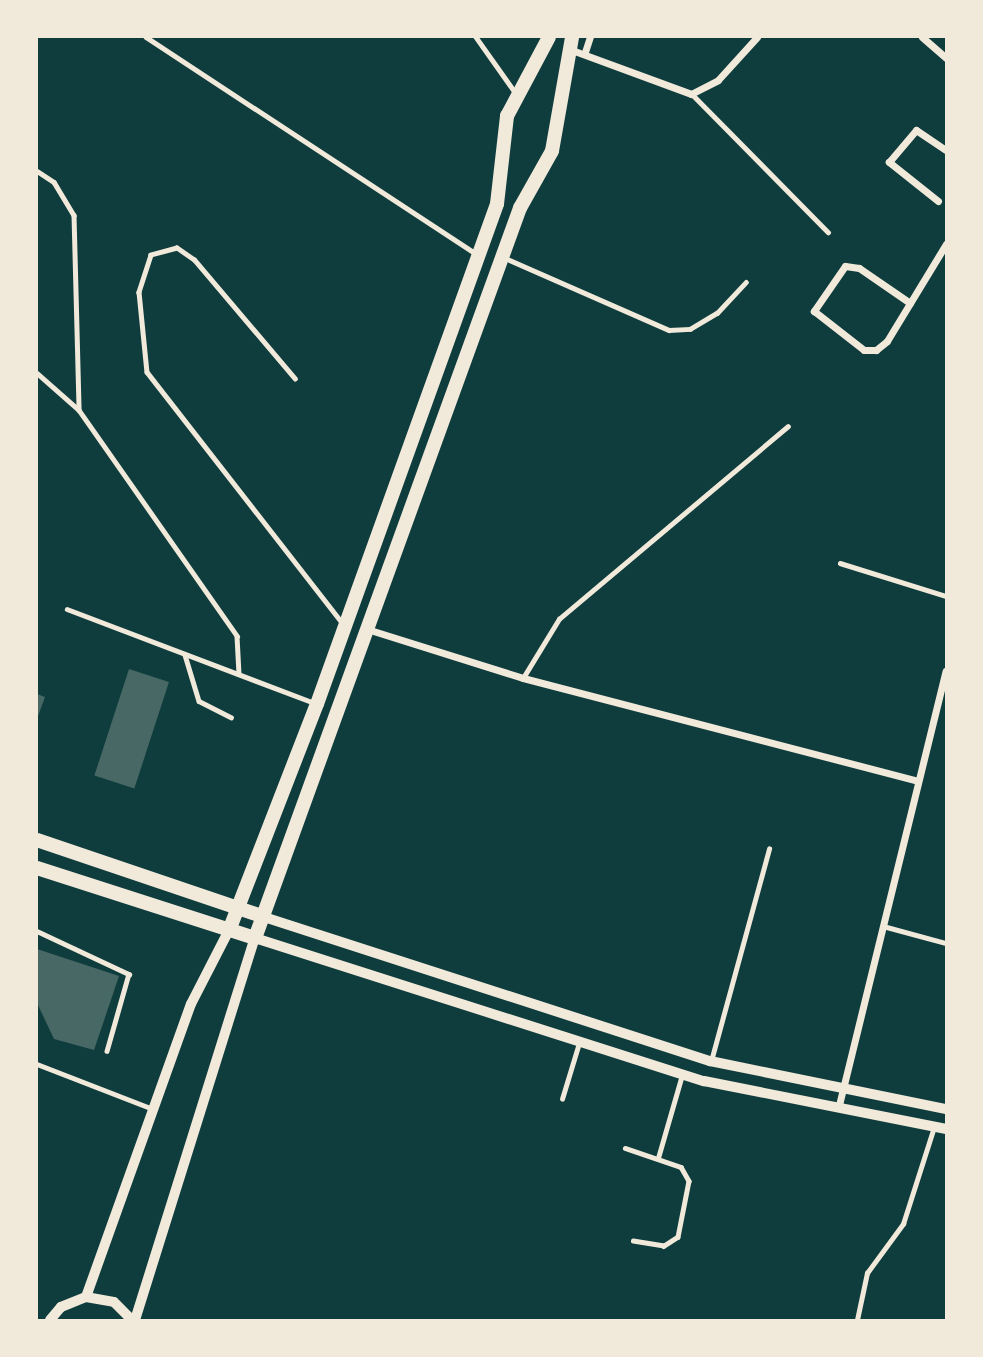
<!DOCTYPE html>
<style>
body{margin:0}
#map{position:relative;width:983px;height:1357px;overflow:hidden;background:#0f3d3e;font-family:"Zilla Slab",serif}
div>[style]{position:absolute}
.building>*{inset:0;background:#486865;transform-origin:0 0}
.service>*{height:4.5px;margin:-2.25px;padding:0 2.25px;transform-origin:2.25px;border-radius:2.25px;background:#f1e9da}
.minor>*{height:7px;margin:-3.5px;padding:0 3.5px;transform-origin:3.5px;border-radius:3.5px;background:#f1e9da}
.tertiary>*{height:10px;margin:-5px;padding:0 5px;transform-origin:5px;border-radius:5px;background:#f1e9da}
.primary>*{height:14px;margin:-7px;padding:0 7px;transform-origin:7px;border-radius:7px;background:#f1e9da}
span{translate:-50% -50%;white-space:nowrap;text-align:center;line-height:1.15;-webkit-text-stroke:5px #f1e9da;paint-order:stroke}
.frame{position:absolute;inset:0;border:38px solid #f1e9da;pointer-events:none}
</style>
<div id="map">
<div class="building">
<div style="left:129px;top:669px;width:42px;height:112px;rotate:18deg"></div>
<div style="clip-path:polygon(37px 694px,45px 697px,37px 719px)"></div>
<div style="clip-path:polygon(37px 949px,119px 976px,94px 1050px,54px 1039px,37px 1003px)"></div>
</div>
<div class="service">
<div style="left:146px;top:37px;width:397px;rotate:33.3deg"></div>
<div style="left:476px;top:37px;width:67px;rotate:54.7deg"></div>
<div style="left:692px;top:94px;width:194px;rotate:45.4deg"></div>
<div style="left:37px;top:171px;width:20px;rotate:33deg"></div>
<div style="left:54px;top:182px;width:39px;rotate:59deg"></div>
<div style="left:74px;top:215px;width:195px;rotate:88.5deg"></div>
<div style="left:79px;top:410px;width:276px;rotate:55deg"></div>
<div style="left:237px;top:636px;width:38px;rotate:87deg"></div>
<div style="left:505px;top:258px;width:179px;rotate:23.7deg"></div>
<div style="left:669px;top:330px;width:21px;rotate:-3deg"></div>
<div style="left:690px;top:329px;width:31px;rotate:-31deg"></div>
<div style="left:717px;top:313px;width:42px;rotate:-46.9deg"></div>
<div style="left:37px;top:373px;width:55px;rotate:41.3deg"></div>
<div style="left:295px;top:379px;width:156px;rotate:-130.3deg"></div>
<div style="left:194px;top:260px;width:21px;rotate:-145deg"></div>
<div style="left:177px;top:248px;width:27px;rotate:165deg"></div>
<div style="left:151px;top:255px;width:39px;rotate:108deg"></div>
<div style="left:139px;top:292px;width:80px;rotate:84.3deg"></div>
<div style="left:147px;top:372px;width:319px;rotate:52.1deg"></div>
<div style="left:840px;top:563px;width:111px;rotate:17.3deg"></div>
<div style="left:67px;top:609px;width:265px;rotate:20.8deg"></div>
<div style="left:185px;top:655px;width:48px;rotate:73.1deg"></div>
<div style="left:199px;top:701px;width:36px;rotate:27deg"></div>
<div style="left:523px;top:678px;width:69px;rotate:-58.6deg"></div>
<div style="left:559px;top:619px;width:299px;rotate:-40.1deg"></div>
<div style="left:883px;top:926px;width:65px;rotate:15.1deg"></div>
<div style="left:37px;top:931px;width:102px;rotate:25.1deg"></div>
<div style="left:129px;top:974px;width:80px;rotate:105.9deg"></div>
<div style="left:711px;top:1061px;width:220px;rotate:-74.7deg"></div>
<div style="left:37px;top:1064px;width:124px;rotate:21.2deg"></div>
<div style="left:562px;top:1099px;width:59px;rotate:-73.1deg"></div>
<div style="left:625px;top:1148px;width:59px;rotate:18.7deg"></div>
<div style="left:681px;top:1167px;width:16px;rotate:60deg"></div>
<div style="left:689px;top:1181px;width:57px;rotate:101.1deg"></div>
<div style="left:678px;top:1237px;width:17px;rotate:147deg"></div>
<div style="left:664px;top:1246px;width:31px;rotate:-171deg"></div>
<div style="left:658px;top:1158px;width:86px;rotate:-73.9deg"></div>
<div style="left:857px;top:1320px;width:48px;rotate:-78deg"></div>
<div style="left:867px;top:1273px;width:61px;rotate:-53.7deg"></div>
<div style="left:903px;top:1224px;width:102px;rotate:-72.3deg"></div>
</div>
<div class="minor">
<div style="left:922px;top:37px;width:32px;rotate:41deg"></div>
<div style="left:569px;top:49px;width:130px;rotate:20.2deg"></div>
<div style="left:691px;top:94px;width:30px;rotate:-27deg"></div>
<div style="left:718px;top:80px;width:58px;rotate:-47.8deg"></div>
<div style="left:585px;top:52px;width:16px;rotate:-72deg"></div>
<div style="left:938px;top:201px;width:63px;rotate:-141.5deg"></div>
<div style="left:889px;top:162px;width:42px;rotate:-49.8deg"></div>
<div style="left:916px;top:130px;width:36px;rotate:34deg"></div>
<div style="left:910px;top:303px;width:62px;rotate:-145.5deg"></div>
<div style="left:859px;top:268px;width:14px;rotate:-172deg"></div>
<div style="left:845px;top:266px;width:55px;rotate:124.6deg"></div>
<div style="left:814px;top:311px;width:63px;rotate:38deg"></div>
<div style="left:864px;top:350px;width:12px"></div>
<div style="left:876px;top:350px;width:14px;rotate:-39deg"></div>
<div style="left:887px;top:341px;width:114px;rotate:-58.7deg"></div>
<div style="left:370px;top:630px;width:160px;rotate:17.4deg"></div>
<div style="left:523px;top:678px;width:408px;rotate:14.6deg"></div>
<div style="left:839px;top:1105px;width:447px;rotate:-76.2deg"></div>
</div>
<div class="tertiary">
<div style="left:264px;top:917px;width:469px;rotate:17.9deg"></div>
<div style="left:710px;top:1061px;width:241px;rotate:11.5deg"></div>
<div style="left:86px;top:1297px;width:311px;rotate:-70.3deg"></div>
<div style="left:191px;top:1004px;width:85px;rotate:-62.8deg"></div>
<div style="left:50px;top:1320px;width:17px;rotate:-50deg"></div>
<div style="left:61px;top:1307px;width:27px;rotate:-22deg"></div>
<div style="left:86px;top:1297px;width:28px;rotate:10deg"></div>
<div style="left:114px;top:1302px;width:25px;rotate:45deg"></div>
<div style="left:135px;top:1320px;width:400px;rotate:-72.6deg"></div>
<div style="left:255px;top:938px;width:471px;rotate:17.7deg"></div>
<div style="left:704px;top:1081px;width:247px;rotate:11.2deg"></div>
</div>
<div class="primary">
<div style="left:37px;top:840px;width:240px;rotate:18.7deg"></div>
<div style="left:37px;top:868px;width:229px;rotate:17.8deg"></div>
<div style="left:255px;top:938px;width:777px;rotate:-70.05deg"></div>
<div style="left:520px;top:208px;width:65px;rotate:-60.7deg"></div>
<div style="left:552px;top:151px;width:116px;rotate:-80deg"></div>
<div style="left:230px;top:928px;width:240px;rotate:-68.8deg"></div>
<div style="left:317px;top:704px;width:531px;rotate:-70.2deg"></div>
<div style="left:497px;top:204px;width:89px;rotate:-83.5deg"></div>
<div style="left:507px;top:116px;width:89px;rotate:-62deg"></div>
</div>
<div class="frame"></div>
</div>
